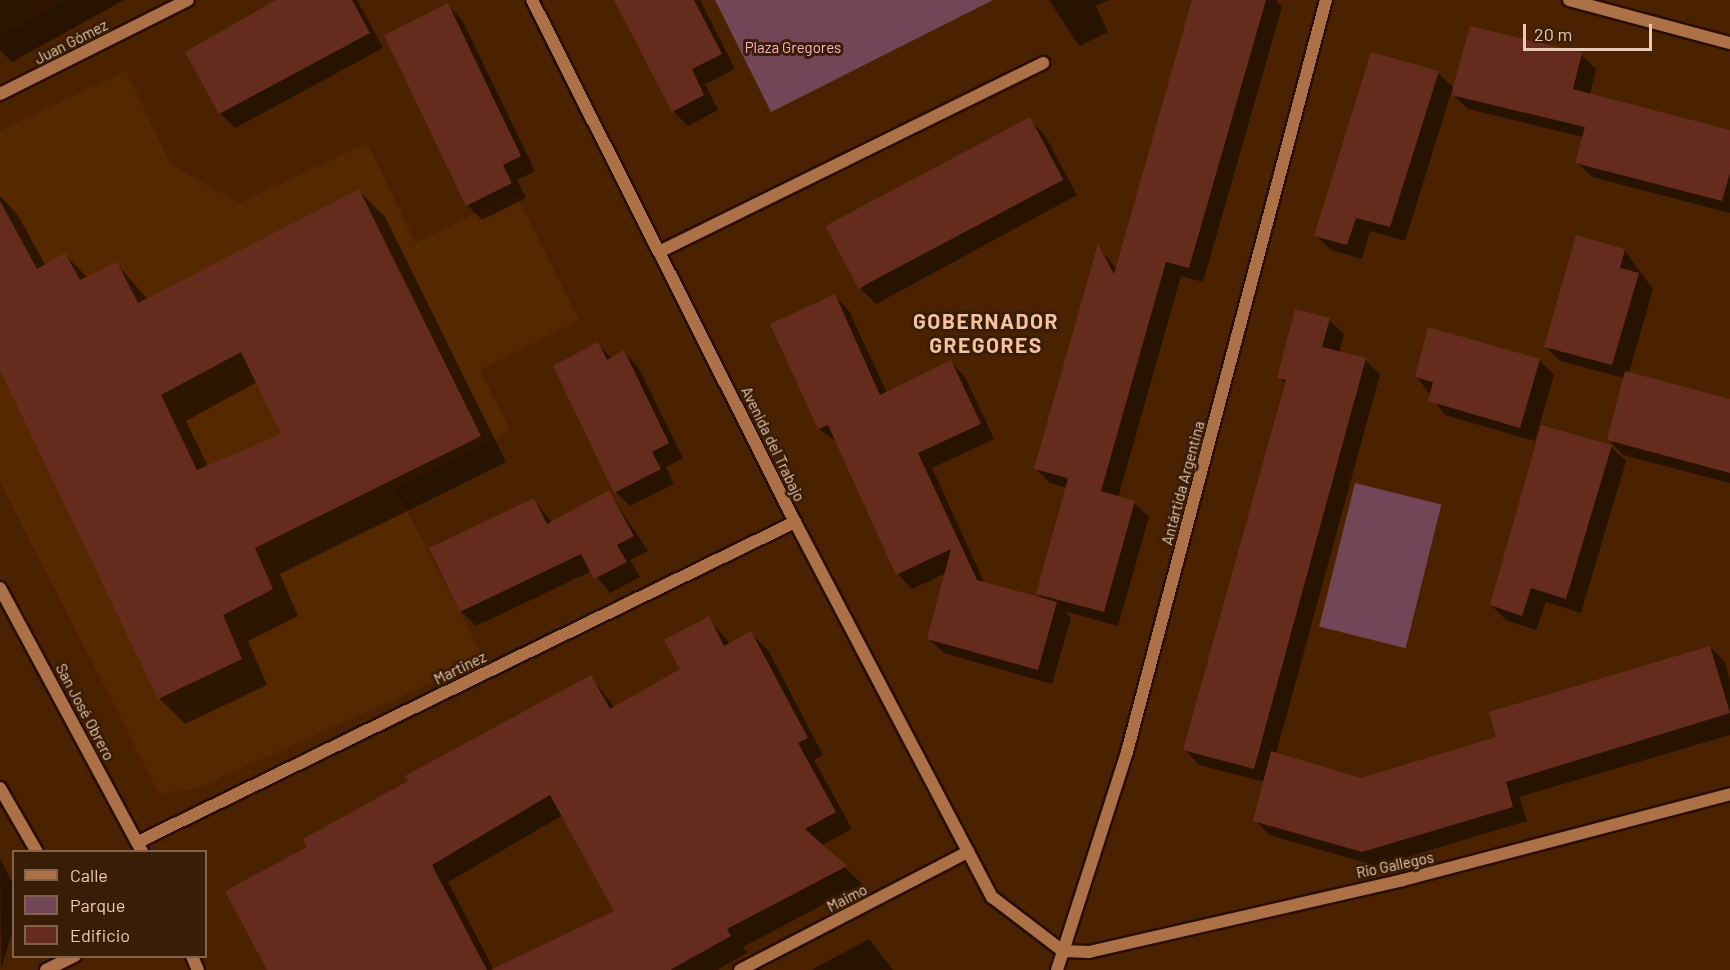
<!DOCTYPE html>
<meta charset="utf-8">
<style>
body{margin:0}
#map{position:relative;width:1730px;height:970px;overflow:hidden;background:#4b2200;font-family:Barlow,sans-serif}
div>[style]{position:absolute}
.built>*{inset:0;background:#552800}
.green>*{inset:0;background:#724557;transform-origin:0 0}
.shadow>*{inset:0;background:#0007}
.building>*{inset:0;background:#652c1e;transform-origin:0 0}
.roads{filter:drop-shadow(2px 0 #2a0e00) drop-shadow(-2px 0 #2a0e00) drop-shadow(0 2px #2a0e00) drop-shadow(0 -2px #2a0e00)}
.minor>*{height:12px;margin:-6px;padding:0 6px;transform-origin:6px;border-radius:6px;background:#ac7147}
.tertiary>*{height:12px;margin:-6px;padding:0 6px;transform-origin:6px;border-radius:6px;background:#ac7147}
span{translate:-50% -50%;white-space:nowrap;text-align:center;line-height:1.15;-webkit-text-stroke:6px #3a1d06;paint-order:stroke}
.street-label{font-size:15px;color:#ebcab5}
.park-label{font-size:15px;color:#fcb1cd}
.district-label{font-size:21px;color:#f6c3a0;font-weight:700;letter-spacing:1.5px}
.legend{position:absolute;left:12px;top:850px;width:195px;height:108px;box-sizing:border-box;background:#3a1d06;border:2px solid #81624c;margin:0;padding:8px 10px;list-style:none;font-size:18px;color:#ebcab5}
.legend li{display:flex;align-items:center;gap:12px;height:30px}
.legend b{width:30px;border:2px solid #81624c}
.scale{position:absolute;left:1523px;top:24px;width:129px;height:27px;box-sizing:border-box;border:3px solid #ebcab5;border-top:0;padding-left:8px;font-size:18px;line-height:21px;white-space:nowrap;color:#ebcab5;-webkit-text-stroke:4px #3a1d06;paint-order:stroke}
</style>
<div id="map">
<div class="built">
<div style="clip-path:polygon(0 0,65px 0,0 36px)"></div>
<div style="clip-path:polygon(126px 71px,171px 165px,240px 203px,367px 143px,416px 243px,516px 194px,579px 320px,480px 370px,510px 430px,396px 490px,484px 659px,197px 788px,159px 793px,0 482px,0 131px)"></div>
</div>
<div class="green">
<div style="clip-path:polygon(715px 0,993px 0,771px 112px)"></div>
<div style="left:1355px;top:483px;width:89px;height:148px;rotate:14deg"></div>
</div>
<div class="shadow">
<div style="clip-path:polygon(0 0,124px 0,12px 62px,0 50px)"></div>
<div style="clip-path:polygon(283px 0,357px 0,383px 48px,235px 128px,220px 113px)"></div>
<div style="clip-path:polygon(617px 0,700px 0,735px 69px,705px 84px,718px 110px,688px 126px,673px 111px)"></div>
<div style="clip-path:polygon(1049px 0,1109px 0,1096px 6px,1108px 32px,1079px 46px)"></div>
<div style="clip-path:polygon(1193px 0,1276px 0,1282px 7px,1203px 282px,1181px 276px,1118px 498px,1134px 503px,1149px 517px,1118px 626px,1064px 611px,1071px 618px,1052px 684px,944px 653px,929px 639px,946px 573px,912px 589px,898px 574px,837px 442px,819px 429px,772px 325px,835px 296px,849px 311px,887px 393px,951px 362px,965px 377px,994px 439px,932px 468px,985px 584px,1043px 599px,1037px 593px,1067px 488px,1050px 483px,1036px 469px,1098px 247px,1117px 269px)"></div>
<div style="clip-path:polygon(448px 5px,462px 20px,535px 171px,517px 180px,526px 198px,482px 220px,467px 205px)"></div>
<div style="clip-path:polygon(1581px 55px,1596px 69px,1590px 94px,1730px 131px,1730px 213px,1592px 177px,1577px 162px,1583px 137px,1468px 109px,1451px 93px,1405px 241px,1370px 231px,1362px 259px,1331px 250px,1316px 235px,1438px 73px,1455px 89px)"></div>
<div style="clip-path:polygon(1029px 119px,1044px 134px,1077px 195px,876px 304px,861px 289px)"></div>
<div style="clip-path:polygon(evenodd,359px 191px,385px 217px,506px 462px,280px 574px,298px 616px,248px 641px,267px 685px,185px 724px,159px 698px,0 367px,0 196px,17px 214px,46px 266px,65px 255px,88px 278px,117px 264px,148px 300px,359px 191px,257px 382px,283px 434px,208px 467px,186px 421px,257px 382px)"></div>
<div style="clip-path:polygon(1577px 237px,1625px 251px,1653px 289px,1629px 373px,1730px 401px,1730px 483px,1623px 455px,1609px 440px,1624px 378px,1560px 361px,1545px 346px)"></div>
<div style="clip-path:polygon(1329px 320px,1344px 334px,1339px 353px,1365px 360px,1380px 374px,1276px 754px,1361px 780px,1498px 738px,1710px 647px,1725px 662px,1730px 681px,1730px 735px,1519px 797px,1527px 821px,1377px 866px,1269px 835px,1255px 820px,1265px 782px,1199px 765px,1185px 750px,1287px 385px,1279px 377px)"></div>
<div style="clip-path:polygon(598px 344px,612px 359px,624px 352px,638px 367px,683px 458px,666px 467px,674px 484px,630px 506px,616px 492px)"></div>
<div style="clip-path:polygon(1539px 360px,1554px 375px,1535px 441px,1445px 415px,1416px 376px)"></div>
<div style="clip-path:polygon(1611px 447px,1626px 461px,1581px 613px,1546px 602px,1536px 630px,1506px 620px,1491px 605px)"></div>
<div style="clip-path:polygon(609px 492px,648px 551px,630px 560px,640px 577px,610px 593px,592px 571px,476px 626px,461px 611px,534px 500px,552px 523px)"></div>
<div style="clip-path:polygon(708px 618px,730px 644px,751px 633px,768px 650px,823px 755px,814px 760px,852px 829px,822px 845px,862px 884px,743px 947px,747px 953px,717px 970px,560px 970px,616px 912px,563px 815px,448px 882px,494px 970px,268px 970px,309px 847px,591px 677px,615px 708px,682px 670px)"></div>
<div style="clip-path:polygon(0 858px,14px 887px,14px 927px,1px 968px)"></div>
<div style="clip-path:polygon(869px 939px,893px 970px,811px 970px)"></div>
</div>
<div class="building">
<div style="clip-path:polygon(276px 0,352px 0,370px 33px,219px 114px,185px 52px)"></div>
<div style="clip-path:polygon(614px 0,694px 0,722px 54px,692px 69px,704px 95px,672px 112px)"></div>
<div style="clip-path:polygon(1192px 0,1266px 0,1189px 268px,1166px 262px,1101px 491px,1135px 501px,1104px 612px,1036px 594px,1068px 478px,1034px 469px,1098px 244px,1114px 274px)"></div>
<div style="clip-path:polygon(448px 3px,521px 156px,503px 165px,512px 183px,466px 206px,384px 35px)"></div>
<div style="clip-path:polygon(1470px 26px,1582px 53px,1573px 89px,1730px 130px,1730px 173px,1722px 201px,1575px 163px,1585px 127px,1451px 95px)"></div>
<div style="clip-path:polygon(1371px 52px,1439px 71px,1390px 227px,1356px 218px,1347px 245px,1314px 236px)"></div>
<div style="left:1030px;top:117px;width:71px;height:232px;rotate:62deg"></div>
<div style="clip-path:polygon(evenodd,359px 189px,481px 436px,255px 548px,273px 589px,223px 615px,242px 659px,158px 699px,0 370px,0 201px,37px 269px,65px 253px,80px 280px,117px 262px,138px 303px,359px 189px,241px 352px,281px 434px,197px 470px,161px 395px,241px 352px)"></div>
<div style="clip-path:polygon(1576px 235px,1625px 249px,1620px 268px,1639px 273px,1612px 365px,1544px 347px)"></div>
<div style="clip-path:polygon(835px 294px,880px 395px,951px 360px,981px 424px,918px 453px,977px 580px,1057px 602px,1038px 670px,927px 639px,951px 549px,896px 575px,828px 425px,818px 429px,770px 324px)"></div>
<div style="clip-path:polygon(1295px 309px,1330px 318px,1322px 347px,1366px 358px,1254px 769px,1183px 750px,1286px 380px,1277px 378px)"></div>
<div style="clip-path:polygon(1428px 327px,1540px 359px,1520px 428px,1428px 401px,1433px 382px,1415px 377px)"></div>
<div style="clip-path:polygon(598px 342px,607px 360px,624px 350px,669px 443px,652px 452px,661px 469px,614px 493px,553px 366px)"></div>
<div style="clip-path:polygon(1625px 371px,1730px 399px,1730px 473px,1607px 440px)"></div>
<div style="clip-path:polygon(1541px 425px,1612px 445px,1566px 599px,1531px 588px,1522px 616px,1490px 605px)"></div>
<div style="clip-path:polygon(609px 490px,634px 536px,617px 545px,627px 562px,594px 579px,581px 554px,460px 612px,429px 548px,534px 498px,547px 524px)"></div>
<div style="clip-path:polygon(709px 616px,724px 646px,751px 631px,808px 738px,798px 743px,836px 812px,805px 829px,847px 866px,727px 929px,731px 936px,670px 970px,490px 970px,614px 911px,550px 795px,432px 865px,487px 970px,267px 970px,225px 891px,307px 847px,303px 839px,408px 781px,405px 776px,591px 675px,610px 709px,680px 669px,664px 640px)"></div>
<div style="clip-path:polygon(1710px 646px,1730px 713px,1506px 782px,1513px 807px,1362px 852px,1253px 821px,1271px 751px,1361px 778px,1496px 737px,1489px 712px)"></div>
</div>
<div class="roads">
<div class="minor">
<div style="left:1569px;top:0;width:167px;rotate:15deg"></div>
<div style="left:0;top:94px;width:210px;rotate:-26.6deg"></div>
<div style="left:661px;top:251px;width:426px;rotate:-26.2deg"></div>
<div style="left:0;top:788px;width:74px;rotate:60deg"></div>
<div style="left:138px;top:842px;width:731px;rotate:-25.97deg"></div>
<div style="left:1063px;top:951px;width:26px;rotate:2deg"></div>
<div style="left:1089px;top:952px;width:322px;rotate:-12.9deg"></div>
<div style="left:1403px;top:880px;width:338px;rotate:-14.7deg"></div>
<div style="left:46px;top:970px;width:32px;rotate:-26deg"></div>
<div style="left:740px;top:970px;width:257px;rotate:-27.4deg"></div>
</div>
<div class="tertiary">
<div style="left:532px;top:0;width:585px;rotate:63.26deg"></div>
<div style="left:795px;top:522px;width:424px;rotate:62.3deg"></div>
<div style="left:992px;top:897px;width:89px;rotate:37.3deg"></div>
<div style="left:0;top:588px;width:300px;rotate:61.7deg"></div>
<div style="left:192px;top:956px;width:15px;rotate:67deg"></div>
<div style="left:1057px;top:970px;width:229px;rotate:-72.2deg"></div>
<div style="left:1127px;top:752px;width:778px;rotate:-75.18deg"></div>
</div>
</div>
<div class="street-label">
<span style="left:71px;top:42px;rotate:-27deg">Juan Gómez</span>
<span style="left:773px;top:444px;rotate:64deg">Avenida del Trabajo</span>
<span style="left:1183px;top:483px;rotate:-75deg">Antártida Argentina</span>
<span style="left:460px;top:668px;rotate:-26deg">Martinez</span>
<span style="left:85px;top:712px;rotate:62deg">San José Obrero</span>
<span style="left:1395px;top:865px;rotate:-12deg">Río Gallegos</span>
<span style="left:847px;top:898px;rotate:-27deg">Maimo</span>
</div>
<div class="park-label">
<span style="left:793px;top:48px">Plaza Gregores</span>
</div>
<div class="district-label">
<span style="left:986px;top:333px">GOBERNADOR<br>GREGORES</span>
</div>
<ul class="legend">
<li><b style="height:8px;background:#ac7147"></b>Calle</li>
<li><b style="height:16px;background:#724557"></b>Parque</li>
<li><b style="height:16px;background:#652c1e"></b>Edificio</li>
</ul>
<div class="scale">20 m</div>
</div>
